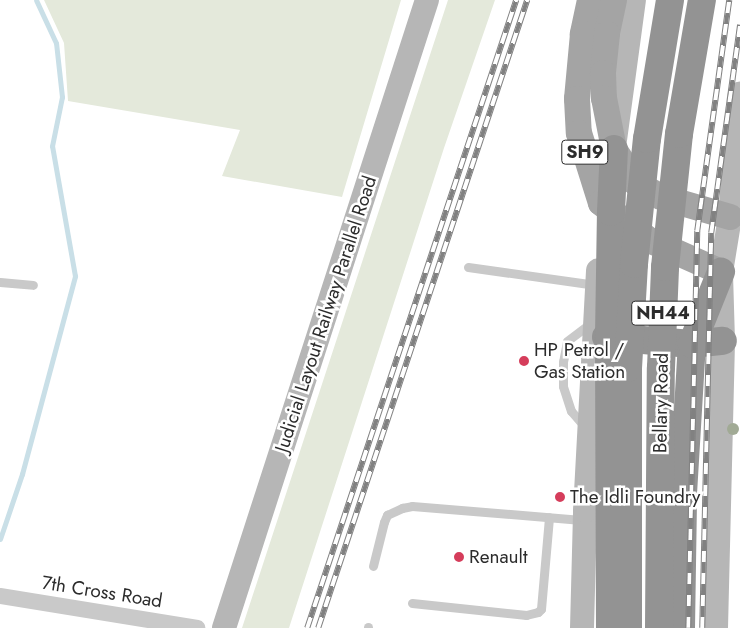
<!DOCTYPE html>
<style>
body{margin:0}
#map{position:relative;width:740px;height:628px;overflow:hidden;background:#fff;font-family:Jost,sans-serif}
div>[style]{position:absolute}
.green>*{inset:0;background:#e4e9db}
.stream>*{height:5px;margin:-2.5px;padding:0 2.5px;transform-origin:2.5px;border-radius:2.5px;background:#c9dfe7}
.lane>*{height:9px;margin:-4.5px;padding:0 4.5px;transform-origin:4.5px;border-radius:4.5px;background:#c9c9c9}
.street>*{height:16px;margin:-8px;padding:0 8px;transform-origin:8px;border-radius:8px;background:#c9c9c9}
.secondary>*{height:24px;margin:-12px;padding:0 12px;transform-origin:12px;border-radius:12px;background:#b6b6b6}
.primary>*{height:26px;margin:-13px;padding:0 13px;transform-origin:13px;border-radius:13px;background:#a4a4a4}
.highway>*{height:28px;margin:-14px;padding:0 14px;transform-origin:14px;border-radius:14px;background:#939393}
.rail>*{height:5.5px;margin-top:-2.75px;transform-origin:0;background:repeating-linear-gradient(90deg,#fff 0 11px,#818181 0 22px);box-sizing:border-box;border-block:1px solid #818181}
.highway-bridge>*{height:28px;margin:-14px;padding:0 14px;transform-origin:14px;border-radius:14px;background:#939393}
.trees>*{width:12px;height:12px;margin:-6px;border-radius:50%;background:#a1aa95}
.dots>*{width:14px;height:14px;translate:-50% -50%;box-sizing:border-box;border:2px solid #fff;border-radius:50%}
span{translate:-50% -50%;white-space:nowrap;text-align:center;line-height:1.15;-webkit-text-stroke:5px #fff;paint-order:stroke}
.shield-label span{padding:1px 4px;background:#fff;border:1px solid;border-radius:4px;-webkit-text-stroke-width:0}
.shield-label{font-size:18px;color:#2c2c2c;font-weight:700}
.street-label{font-size:19px;color:#2c2c2c}
.poi-label{font-size:19px;color:#2c2c2c}
.left{translate:0 -50%;text-align:left}
</style>
<div id="map">
<div class="green">
<div style="clip-path:polygon(44px 0,401px 0,342px 197px,222px 176px,240px 130px,68px 101px,64px 43px)"></div>
<div style="clip-path:polygon(448px 0,495px 0,444px 148px,289px 628px,242px 628px)"></div>
</div>
<div class="stream">
<div style="left:0;top:539px;width:69px;rotate:-71.3deg"></div>
<div style="left:22px;top:474px;width:205px;rotate:-75deg"></div>
<div style="left:75px;top:276px;width:132px;rotate:-100deg"></div>
<div style="left:52px;top:146px;width:50px;rotate:-78.5deg"></div>
<div style="left:62px;top:97px;width:54px;rotate:-96.3deg"></div>
<div style="left:56px;top:43px;width:47px;rotate:-114.9deg"></div>
</div>
<div class="lane">
<div style="left:468px;top:267px;width:129px;rotate:8deg"></div>
<div style="left:0;top:282px;width:33px;rotate:5deg"></div>
<div style="left:585px;top:427px;width:21px;rotate:-131deg"></div>
<div style="left:571px;top:411px;width:26px;rotate:-108deg"></div>
<div style="left:563px;top:386px;width:24px;rotate:-90deg"></div>
<div style="left:563px;top:362px;width:21px;rotate:-79deg"></div>
<div style="left:567px;top:341px;width:31px;rotate:-37deg"></div>
<div style="left:373px;top:566px;width:45px;rotate:-76deg"></div>
<div style="left:384px;top:522px;width:8px;rotate:-67deg"></div>
<div style="left:387px;top:515px;width:17px;rotate:-25deg"></div>
<div style="left:402px;top:508px;width:10px;rotate:-11deg"></div>
<div style="left:412px;top:506px;width:173px;rotate:4.7deg"></div>
<div style="left:412px;top:603px;width:115px;rotate:6deg"></div>
<div style="left:526px;top:615px;width:12px;rotate:-14deg"></div>
<div style="left:538px;top:612px;width:4px;rotate:-45deg"></div>
<div style="left:541px;top:609px;width:92px;rotate:-85deg"></div>
<div style="left:368px;top:628px;width:1px;rotate:-90deg"></div>
</div>
<div class="street">
<div style="left:0;top:596px;width:200px;rotate:9.2deg"></div>
</div>
<div class="secondary">
<div style="left:615px;top:140px;width:141px;rotate:-82.3deg"></div>
<div style="left:224px;top:628px;width:660px;rotate:-72.09deg"></div>
<div style="left:582px;top:628px;width:117px;rotate:-88.5deg"></div>
<div style="left:585px;top:511px;width:241px;rotate:-86.9deg"></div>
<div style="left:716px;top:628px;width:287px;rotate:-88.6deg"></div>
<div style="left:723px;top:341px;width:69px;rotate:-91.7deg"></div>
<div style="left:721px;top:272px;width:56px;rotate:-80.7deg"></div>
<div style="left:730px;top:217px;width:124px;rotate:-85.4deg"></div>
</div>
<div class="primary">
<div style="left:590px;top:0;width:35px;rotate:102deg"></div>
<div style="left:583px;top:34px;width:65px;rotate:95.3deg"></div>
<div style="left:577px;top:99px;width:34px;rotate:87deg"></div>
<div style="left:579px;top:133px;width:73px;rotate:72.6deg"></div>
<div style="left:601px;top:203px;width:61px;rotate:37.6deg"></div>
<div style="left:649px;top:240px;width:79px;rotate:24deg"></div>
<div style="left:614px;top:0;width:35px;rotate:102deg"></div>
<div style="left:607px;top:34px;width:39px;rotate:96deg"></div>
<div style="left:603px;top:73px;width:25px;rotate:88deg"></div>
<div style="left:604px;top:98px;width:52px;rotate:78.9deg"></div>
<div style="left:614px;top:149px;width:40px;rotate:57.1deg"></div>
<div style="left:636px;top:183px;width:29px;rotate:29deg"></div>
<div style="left:661px;top:197px;width:72px;rotate:16.2deg"></div>
</div>
<div class="highway">
<div style="left:606px;top:337px;width:86px;rotate:4.7deg"></div>
<div style="left:692px;top:344px;width:31px;rotate:-6deg"></div>
<div style="left:610px;top:628px;width:291px;rotate:-90.2deg"></div>
<div style="left:609px;top:337px;width:125px;rotate:-89.1deg"></div>
<div style="left:611px;top:212px;width:63px;rotate:-87.3deg"></div>
<div style="left:681px;top:628px;width:134px;rotate:-89.1deg"></div>
<div style="left:683px;top:494px;width:150px;rotate:-86.6deg"></div>
<div style="left:692px;top:344px;width:78px;rotate:-68.1deg"></div>
</div>
<div class="rail">
<div style="left:307px;top:628px;width:662px;rotate:-71.59deg"></div>
<div style="left:318px;top:628px;width:662px;rotate:-71.59deg"></div>
<div style="left:688px;top:628px;width:397px;rotate:-88.7deg"></div>
<div style="left:697px;top:231px;width:233px;rotate:-82.1deg"></div>
<div style="left:702px;top:628px;width:395px;rotate:-88.7deg"></div>
<div style="left:711px;top:233px;width:210px;rotate:-82.1deg"></div>
</div>
<div class="highway-bridge">
<div style="left:628px;top:628px;width:260px;rotate:-90deg"></div>
<div style="left:628px;top:368px;width:104px;rotate:-86.7deg"></div>
<div style="left:634px;top:264px;width:126px;rotate:-84.1deg"></div>
<div style="left:647px;top:139px;width:141px;rotate:-80.6deg"></div>
<div style="left:659px;top:628px;width:260px;rotate:-89.6deg"></div>
<div style="left:661px;top:368px;width:101px;rotate:-87.7deg"></div>
<div style="left:665px;top:267px;width:134px;rotate:-84deg"></div>
<div style="left:679px;top:134px;width:136px;rotate:-80.3deg"></div>
</div>
<div class="trees">
<div style="left:733px;top:429px"></div>
</div>
<div class="dots">
<div style="left:524px;top:361px;background:#d53d5b"></div>
<div style="left:560px;top:497px;background:#d53d5b"></div>
<div style="left:459px;top:557px;background:#d53d5b"></div>
</div>
<div class="shield-label">
<span style="left:585px;top:152px">SH9</span>
<span style="left:663px;top:313px">NH44</span>
</div>
<div class="street-label">
<span style="left:326px;top:314px;rotate:-72deg">Judicial Layout Railway Parallel Road</span>
<span style="left:661px;top:403px;rotate:-89deg">Bellary Road</span>
<span style="left:102px;top:592px;rotate:9deg">7th Cross Road</span>
</div>
<div class="poi-label">
<span class="left" style="left:534px;top:361px">HP Petrol /<br>Gas Station</span>
<span class="left" style="left:570px;top:497px">The Idli Foundry</span>
<span class="left" style="left:469px;top:557px">Renault</span>
</div>
</div>
